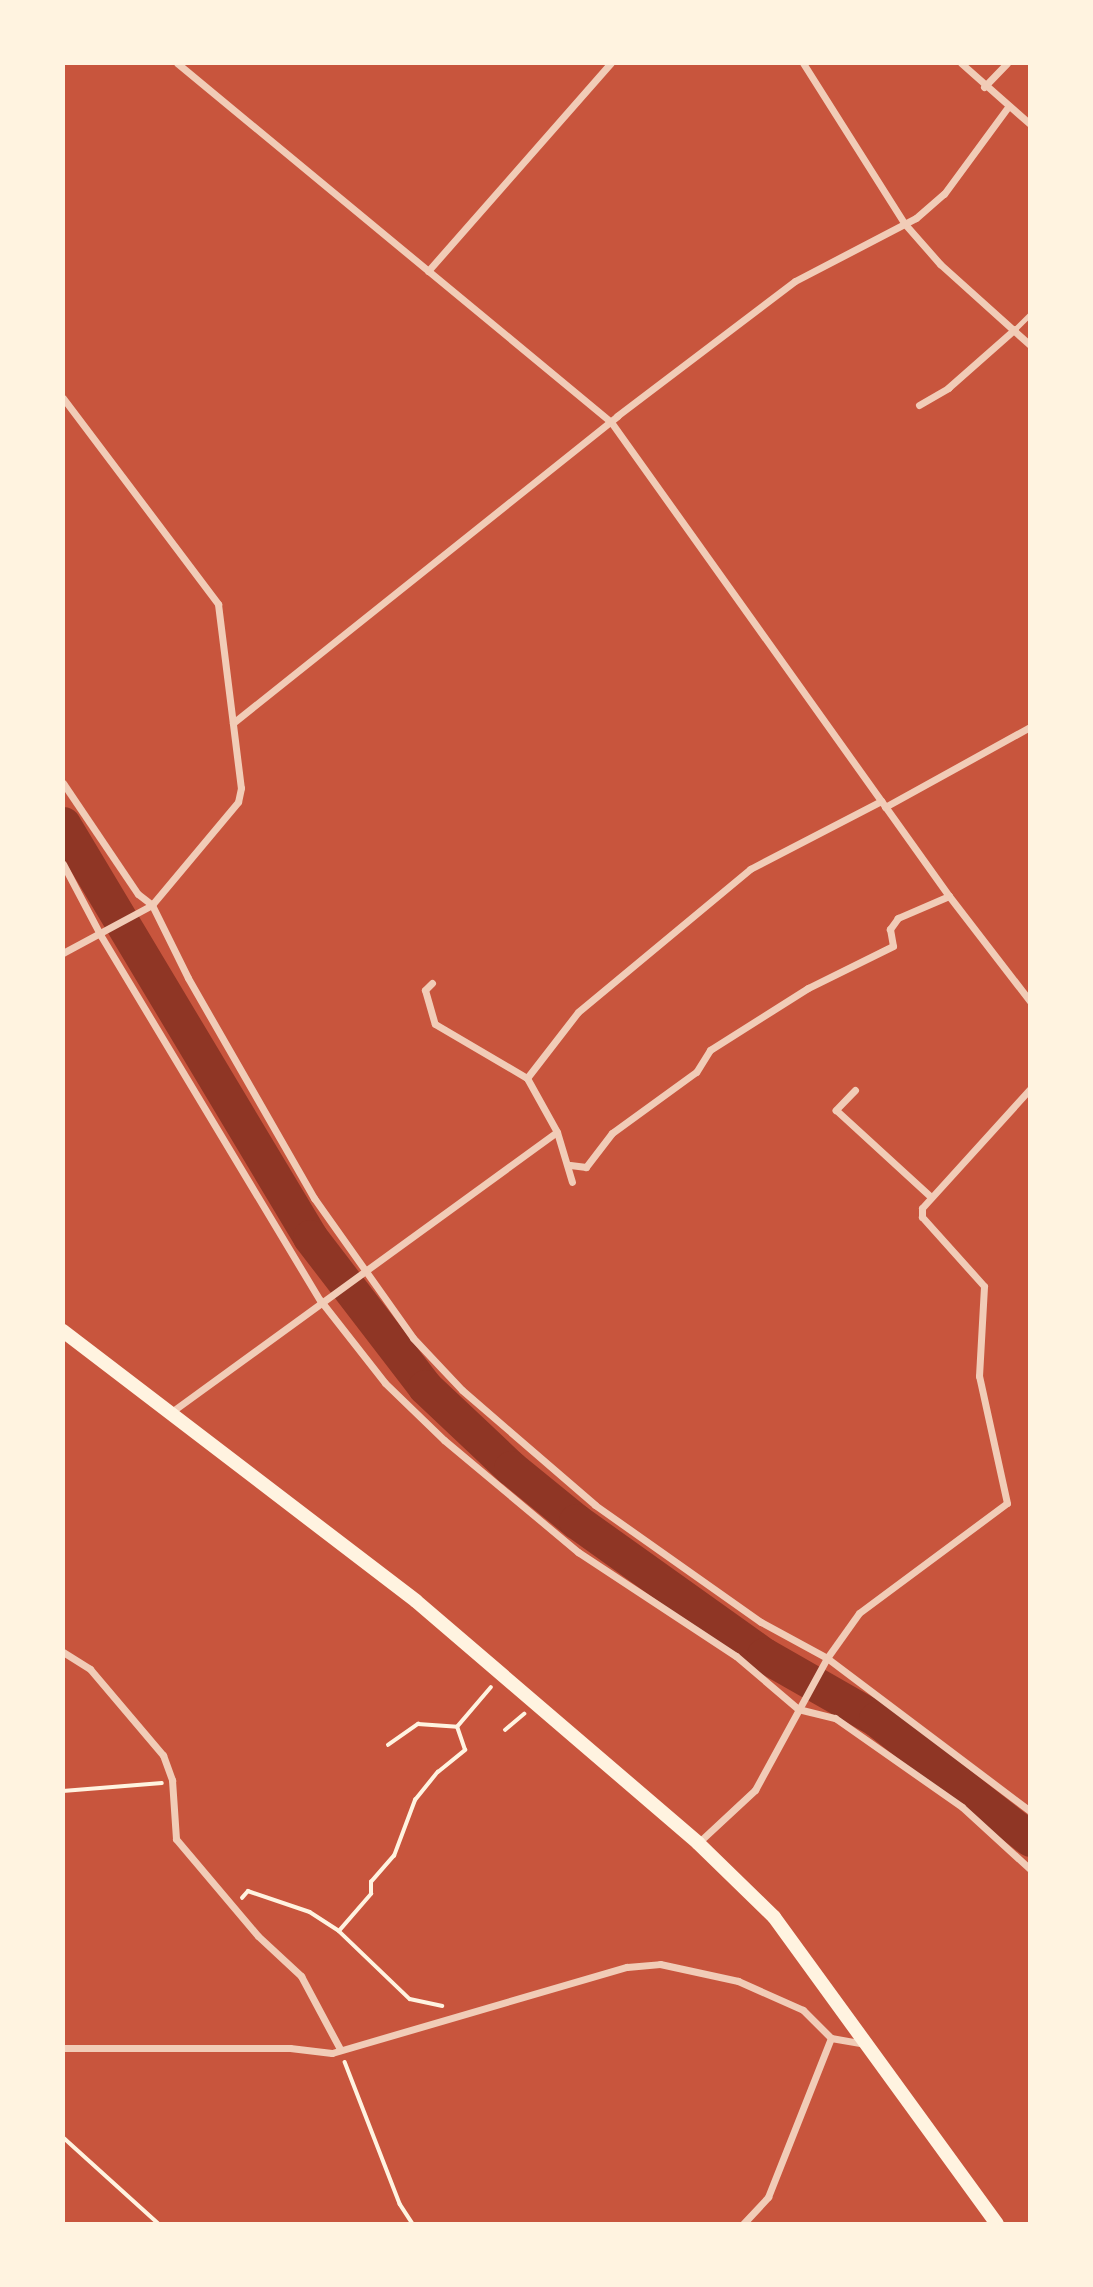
<!DOCTYPE html>
<style>
body{margin:0}
#map{position:relative;width:1093px;height:2287px;overflow:hidden;background:#c8553d;font-family:"Work Sans",sans-serif}
div>[style]{position:absolute}
.river>*{height:35px;margin:-17.5px;padding:0 17.5px;transform-origin:17.5px;border-radius:17.5px;background:#8f3625}
.path>*{height:3.5px;margin:-1.75px;padding:0 1.75px;transform-origin:1.75px;border-radius:1.75px;background:#fff3e0}
.service>*{height:5px;margin:-2.5px;padding:0 2.5px;transform-origin:2.5px;border-radius:2.5px;background:#f1ccb7}
.minor>*{height:7px;margin:-3.5px;padding:0 3.5px;transform-origin:3.5px;border-radius:3.5px;background:#f1ccb7}
.secondary>*{height:14px;margin:-7px;padding:0 7px;transform-origin:7px;border-radius:7px;background:#fff3e0}
span{translate:-50% -50%;white-space:nowrap;text-align:center;line-height:1.15;-webkit-text-stroke:7px #fff3e0;paint-order:stroke}
.frame{position:absolute;inset:0;border:65px solid #fff3e0;pointer-events:none}
</style>
<div id="map">
<div class="river">
<div style="left:63px;top:824px;width:481px;rotate:59.1deg"></div>
<div style="left:310px;top:1237px;width:189px;rotate:52.5deg"></div>
<div style="left:425px;top:1387px;width:118px;rotate:43.3deg"></div>
<div style="left:511px;top:1468px;width:84px;rotate:39.2deg"></div>
<div style="left:576px;top:1521px;width:231px;rotate:35.5deg"></div>
<div style="left:764px;top:1655px;width:129px;rotate:29.7deg"></div>
<div style="left:876px;top:1719px;width:195px;rotate:37.9deg"></div>
</div>
<div class="path">
<div style="left:505px;top:1730px;width:25px;rotate:-40deg"></div>
<div style="left:388px;top:1745px;width:37px;rotate:-35deg"></div>
<div style="left:418px;top:1724px;width:39px;rotate:4deg"></div>
<div style="left:63px;top:1791px;width:99px;rotate:-4.6deg"></div>
<div style="left:242px;top:1898px;width:9px;rotate:-49deg"></div>
<div style="left:248px;top:1891px;width:65px;rotate:18.7deg"></div>
<div style="left:310px;top:1912px;width:35px;rotate:33deg"></div>
<div style="left:339px;top:1931px;width:98px;rotate:43.8deg"></div>
<div style="left:410px;top:1999px;width:33px;rotate:12deg"></div>
<div style="left:339px;top:1931px;width:49px;rotate:-49.1deg"></div>
<div style="left:371px;top:1894px;width:12px;rotate:-90deg"></div>
<div style="left:371px;top:1882px;width:35px;rotate:-49deg"></div>
<div style="left:394px;top:1856px;width:60px;rotate:-69.4deg"></div>
<div style="left:415px;top:1800px;width:36px;rotate:-51deg"></div>
<div style="left:438px;top:1772px;width:35px;rotate:-39deg"></div>
<div style="left:465px;top:1750px;width:24px;rotate:-109deg"></div>
<div style="left:457px;top:1727px;width:52px;rotate:-49.6deg"></div>
<div style="left:345px;top:2062px;width:152px;rotate:68.8deg"></div>
<div style="left:400px;top:2204px;width:24px;rotate:57deg"></div>
<div style="left:63px;top:2137px;width:130px;rotate:42.2deg"></div>
</div>
<div class="service">
<div style="left:1015px;top:329px;width:21px;rotate:-45deg"></div>
</div>
<div class="minor">
<div style="left:177px;top:63px;width:563px;rotate:39.6deg"></div>
<div style="left:611px;top:422px;width:582px;rotate:54.51deg"></div>
<div style="left:949px;top:896px;width:56px;rotate:156.7deg"></div>
<div style="left:898px;top:918px;width:14px;rotate:126deg"></div>
<div style="left:890px;top:929px;width:17px;rotate:80deg"></div>
<div style="left:893px;top:946px;width:95px;rotate:153.7deg"></div>
<div style="left:808px;top:988px;width:116px;rotate:147.7deg"></div>
<div style="left:710px;top:1050px;width:26px;rotate:122deg"></div>
<div style="left:696px;top:1072px;width:104px;rotate:144deg"></div>
<div style="left:612px;top:1133px;width:43px;rotate:127.4deg"></div>
<div style="left:586px;top:1167px;width:16px;rotate:-173deg"></div>
<div style="left:803px;top:63px;width:189px;rotate:57.7deg"></div>
<div style="left:904px;top:223px;width:55px;rotate:48.7deg"></div>
<div style="left:940px;top:264px;width:121px;rotate:42deg"></div>
<div style="left:961px;top:63px;width:92px;rotate:41.5deg"></div>
<div style="left:984px;top:87px;width:33px;rotate:-46deg"></div>
<div style="left:428px;top:271px;width:277px;rotate:-48.7deg"></div>
<div style="left:63px;top:398px;width:258px;rotate:53deg"></div>
<div style="left:218px;top:604px;width:185px;rotate:82.9deg"></div>
<div style="left:241px;top:788px;width:14px;rotate:102deg"></div>
<div style="left:238px;top:802px;width:134px;rotate:129.9deg"></div>
<div style="left:152px;top:905px;width:101px;rotate:151.7deg"></div>
<div style="left:919px;top:405px;width:34px;rotate:-30deg"></div>
<div style="left:948px;top:388px;width:89px;rotate:-41.4deg"></div>
<div style="left:233px;top:723px;width:492px;rotate:-38.6deg"></div>
<div style="left:617px;top:416px;width:223px;rotate:-37.2deg"></div>
<div style="left:795px;top:281px;width:136px;rotate:-27.5deg"></div>
<div style="left:916px;top:218px;width:37px;rotate:-41deg"></div>
<div style="left:944px;top:194px;width:108px;rotate:-53.7deg"></div>
<div style="left:63px;top:783px;width:134px;rotate:56deg"></div>
<div style="left:138px;top:894px;width:18px;rotate:38deg"></div>
<div style="left:152px;top:905px;width:81px;rotate:63.7deg"></div>
<div style="left:188px;top:978px;width:254px;rotate:60.2deg"></div>
<div style="left:314px;top:1198px;width:171px;rotate:54.7deg"></div>
<div style="left:413px;top:1338px;width:71px;rotate:46.7deg"></div>
<div style="left:462px;top:1390px;width:176px;rotate:40.8deg"></div>
<div style="left:595px;top:1505px;width:203px;rotate:35.2deg"></div>
<div style="left:761px;top:1622px;width:75px;rotate:28.6deg"></div>
<div style="left:827px;top:1658px;width:254px;rotate:37deg"></div>
<div style="left:885px;top:807px;width:166px;rotate:-28.9deg"></div>
<div style="left:63px;top:864px;width:81px;rotate:62.2deg"></div>
<div style="left:101px;top:936px;width:425px;rotate:59deg"></div>
<div style="left:320px;top:1300px;width:105px;rotate:51.9deg"></div>
<div style="left:385px;top:1383px;width:82px;rotate:44deg"></div>
<div style="left:444px;top:1440px;width:175px;rotate:39.9deg"></div>
<div style="left:578px;top:1552px;width:189px;rotate:33.4deg"></div>
<div style="left:736px;top:1656px;width:82px;rotate:40.5deg"></div>
<div style="left:798px;top:1709px;width:38px;rotate:14deg"></div>
<div style="left:835px;top:1718px;width:155px;rotate:35deg"></div>
<div style="left:962px;top:1807px;width:92px;rotate:42.4deg"></div>
<div style="left:949px;top:896px;width:133px;rotate:52.4deg"></div>
<div style="left:432px;top:983px;width:10px;rotate:135deg"></div>
<div style="left:425px;top:990px;width:35px;rotate:74deg"></div>
<div style="left:435px;top:1024px;width:107px;rotate:30.4deg"></div>
<div style="left:527px;top:1078px;width:83px;rotate:-52.3deg"></div>
<div style="left:578px;top:1012px;width:224px;rotate:-39.7deg"></div>
<div style="left:750px;top:869px;width:148px;rotate:-27.4deg"></div>
<div style="left:855px;top:1090px;width:28px;rotate:134deg"></div>
<div style="left:836px;top:1110px;width:129px;rotate:42.5deg"></div>
<div style="left:557px;top:1132px;width:52px;rotate:73.3deg"></div>
<div style="left:170px;top:1413px;width:478px;rotate:-36deg"></div>
<div style="left:557px;top:1132px;width:62px;rotate:-119.1deg"></div>
<div style="left:63px;top:1652px;width:32px;rotate:32deg"></div>
<div style="left:90px;top:1669px;width:113px;rotate:49.7deg"></div>
<div style="left:163px;top:1755px;width:27px;rotate:70deg"></div>
<div style="left:172px;top:1780px;width:59px;rotate:86.1deg"></div>
<div style="left:176px;top:1839px;width:127px;rotate:49.8deg"></div>
<div style="left:258px;top:1936px;width:59px;rotate:42.9deg"></div>
<div style="left:301px;top:1976px;width:83px;rotate:61.9deg"></div>
<div style="left:698px;top:1843px;width:78px;rotate:-42.9deg"></div>
<div style="left:755px;top:1790px;width:150px;rotate:-61.4deg"></div>
<div style="left:827px;top:1658px;width:55px;rotate:-54.6deg"></div>
<div style="left:859px;top:1613px;width:184px;rotate:-36.6deg"></div>
<div style="left:1007px;top:1503px;width:130px;rotate:-102.4deg"></div>
<div style="left:979px;top:1376px;width:90px;rotate:-86.8deg"></div>
<div style="left:984px;top:1286px;width:93px;rotate:-131.9deg"></div>
<div style="left:922px;top:1217px;width:9px;rotate:-90deg"></div>
<div style="left:922px;top:1208px;width:161px;rotate:-47.8deg"></div>
<div style="left:63px;top:2048px;width:227px"></div>
<div style="left:290px;top:2048px;width:42px;rotate:6.8deg"></div>
<div style="left:332px;top:2053px;width:307px;rotate:-16.3deg"></div>
<div style="left:627px;top:1967px;width:33px;rotate:-5deg"></div>
<div style="left:660px;top:1964px;width:80px;rotate:12.3deg"></div>
<div style="left:738px;top:1981px;width:71px;rotate:24deg"></div>
<div style="left:803px;top:2010px;width:40px;rotate:45deg"></div>
<div style="left:743px;top:2224px;width:37px;rotate:-47deg"></div>
<div style="left:768px;top:2197px;width:171px;rotate:-68.4deg"></div>
<div style="left:831px;top:2038px;width:34px;rotate:10deg"></div>
</div>
<div class="secondary">
<div style="left:63px;top:1331px;width:444px;rotate:37.4deg"></div>
<div style="left:416px;top:1601px;width:372px;rotate:40.6deg"></div>
<div style="left:698px;top:1843px;width:106px;rotate:44.2deg"></div>
<div style="left:774px;top:1917px;width:379px;rotate:54deg"></div>
</div>
<div class="frame"></div>
</div>
